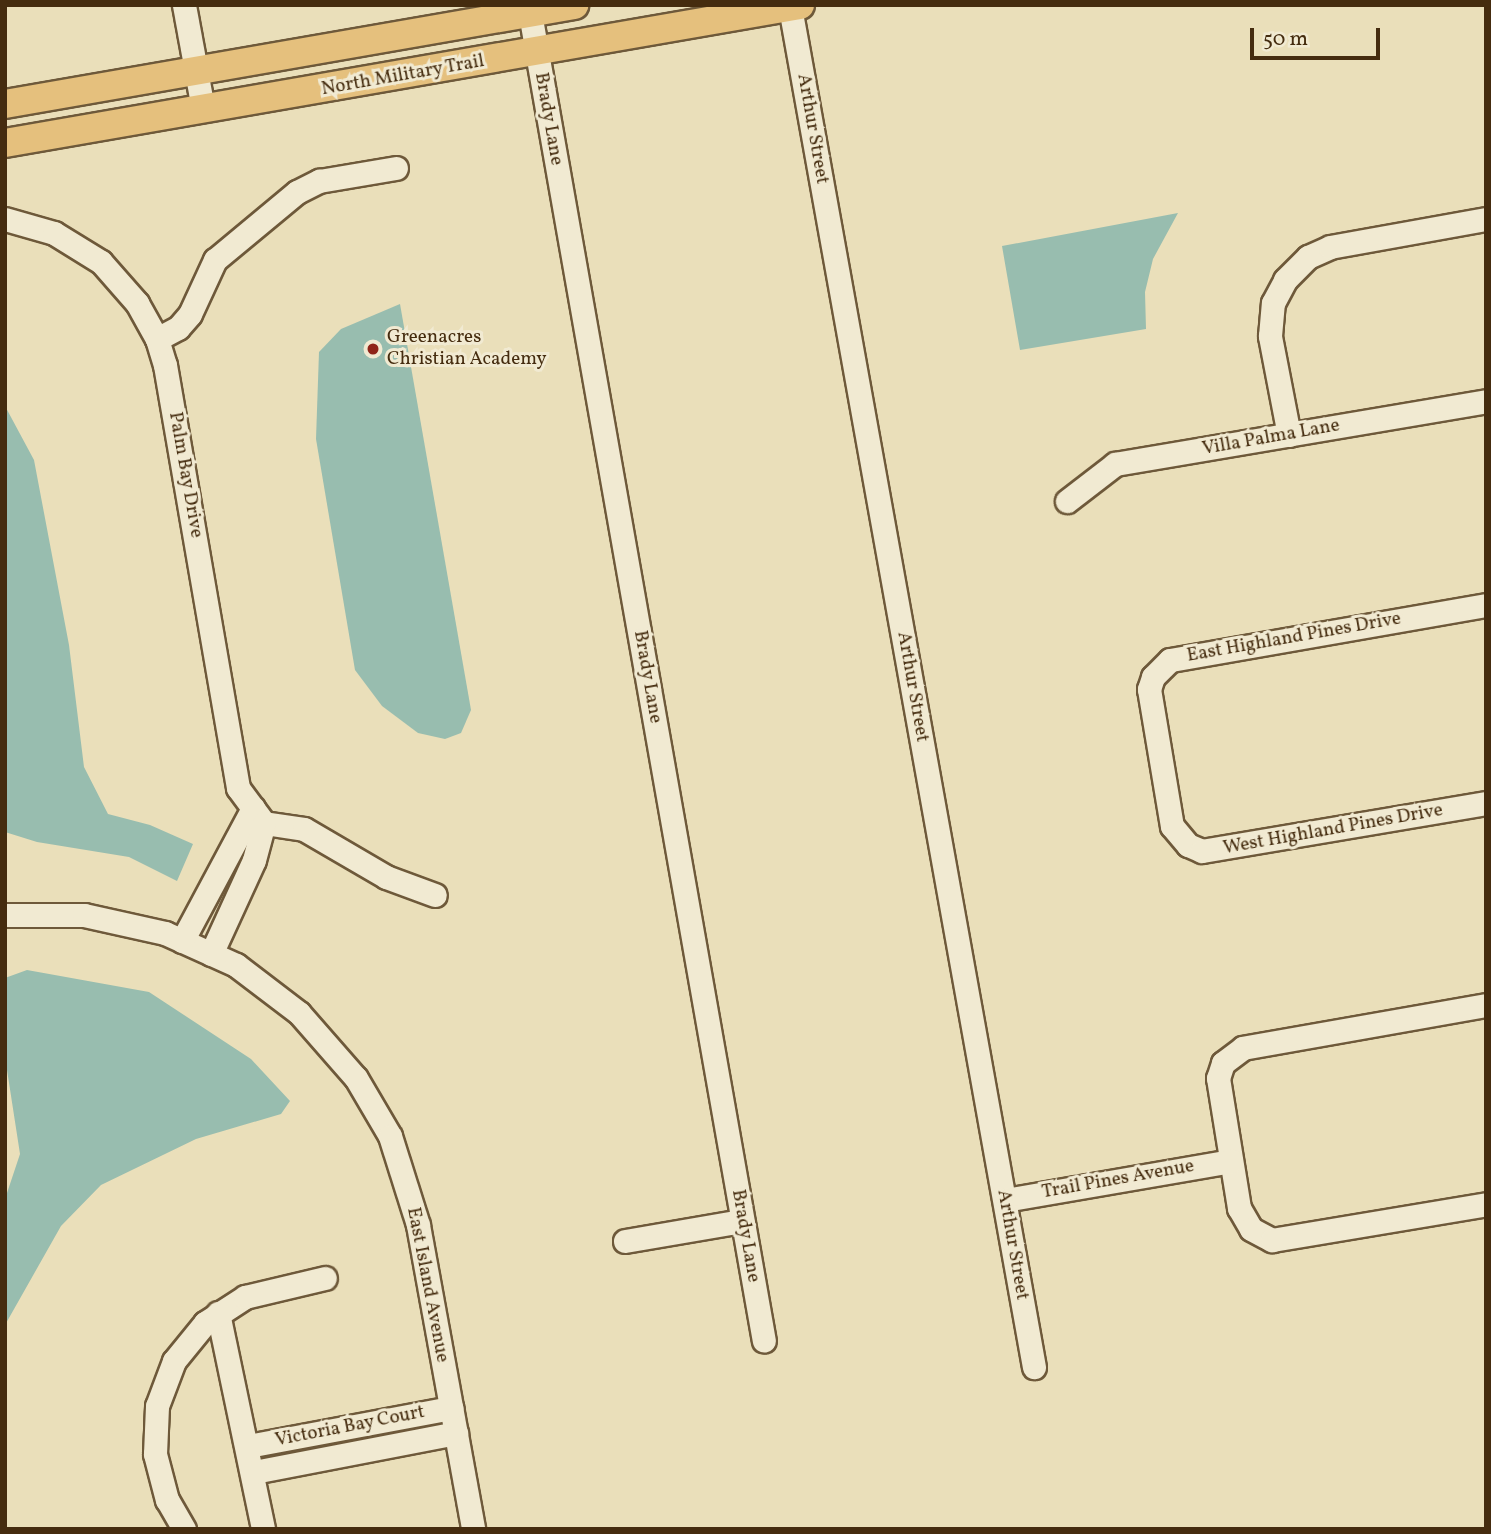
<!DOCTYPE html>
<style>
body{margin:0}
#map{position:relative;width:1491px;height:1534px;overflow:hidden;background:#eadfba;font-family:Vollkorn,serif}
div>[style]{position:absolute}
.water>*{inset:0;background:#98bdaf}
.roads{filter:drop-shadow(2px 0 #6e593a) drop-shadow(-2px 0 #6e593a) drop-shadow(0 2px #6e593a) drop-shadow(0 -2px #6e593a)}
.minor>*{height:23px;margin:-11.5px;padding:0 11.5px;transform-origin:11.5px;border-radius:11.5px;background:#f1ead2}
.major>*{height:28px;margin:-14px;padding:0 14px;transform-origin:14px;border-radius:14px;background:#e5c07d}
.dots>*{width:19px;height:19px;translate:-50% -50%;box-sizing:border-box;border:4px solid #f1ead2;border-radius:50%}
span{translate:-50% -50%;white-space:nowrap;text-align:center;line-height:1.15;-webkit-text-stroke:6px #f1ead2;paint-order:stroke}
.street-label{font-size:19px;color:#452c0f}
.poi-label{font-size:19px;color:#452c0f}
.left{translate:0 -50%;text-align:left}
.frame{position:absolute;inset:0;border:7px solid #452c0f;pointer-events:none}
.scale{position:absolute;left:1250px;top:28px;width:130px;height:32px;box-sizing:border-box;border:4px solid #452c0f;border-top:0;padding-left:9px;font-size:21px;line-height:24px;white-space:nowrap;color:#452c0f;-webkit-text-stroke:5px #f1ead2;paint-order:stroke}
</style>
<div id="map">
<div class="water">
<div style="clip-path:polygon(1178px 213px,1153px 259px,1145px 292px,1146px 329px,1020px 350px,1002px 246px)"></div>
<div style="clip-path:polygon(400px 304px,471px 710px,461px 733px,445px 739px,418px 733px,382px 706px,355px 670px,316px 439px,319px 352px,341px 329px)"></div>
<div style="clip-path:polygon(5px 406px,34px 460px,69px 645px,84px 767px,108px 814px,150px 825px,193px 844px,177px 881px,129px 857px,37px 842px,5px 832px)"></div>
<div style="clip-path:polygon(27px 970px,149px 992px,251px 1059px,290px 1101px,281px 1114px,196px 1139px,101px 1185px,61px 1226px,5px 1325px,5px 1199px,20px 1154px,5px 1057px,5px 978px)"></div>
</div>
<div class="roads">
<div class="minor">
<div style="left:184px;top:5px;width:106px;rotate:79.6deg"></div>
<div style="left:790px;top:7px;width:1382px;rotate:79.83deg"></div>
<div style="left:530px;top:13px;width:1348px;rotate:80.01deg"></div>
<div style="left:5px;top:219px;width:51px;rotate:15.9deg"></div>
<div style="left:54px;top:233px;width:55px;rotate:31.7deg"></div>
<div style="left:101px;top:262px;width:55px;rotate:48.7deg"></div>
<div style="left:137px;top:303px;width:41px;rotate:60.9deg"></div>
<div style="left:157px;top:339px;width:27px;rotate:73deg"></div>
<div style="left:165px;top:365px;width:429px;rotate:80.2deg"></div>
<div style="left:238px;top:788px;width:44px;rotate:53.4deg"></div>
<div style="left:157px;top:339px;width:24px;rotate:-28deg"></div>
<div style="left:178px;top:328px;width:18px;rotate:-49deg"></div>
<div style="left:190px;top:314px;width:60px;rotate:-65.2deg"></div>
<div style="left:215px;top:260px;width:107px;rotate:-39.7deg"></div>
<div style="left:297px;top:192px;width:25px;rotate:-27deg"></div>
<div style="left:319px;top:181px;width:78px;rotate:-9.6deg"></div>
<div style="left:1289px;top:435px;width:101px;rotate:-100.9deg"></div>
<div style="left:1270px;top:336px;width:33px;rotate:-85deg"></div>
<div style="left:1273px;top:303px;width:26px;rotate:-62deg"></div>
<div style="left:1285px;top:280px;width:33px;rotate:-45deg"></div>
<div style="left:1308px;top:257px;width:24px;rotate:-24deg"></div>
<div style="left:1330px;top:247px;width:158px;rotate:-10.2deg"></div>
<div style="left:1067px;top:501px;width:61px;rotate:-37.6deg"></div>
<div style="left:1115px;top:464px;width:376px;rotate:-9.6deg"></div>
<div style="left:1486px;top:605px;width:321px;rotate:170.1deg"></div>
<div style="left:1170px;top:660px;width:24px;rotate:135deg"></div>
<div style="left:1153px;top:677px;width:13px;rotate:108deg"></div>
<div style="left:1149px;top:689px;width:139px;rotate:80.5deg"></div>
<div style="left:1172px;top:826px;width:25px;rotate:50deg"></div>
<div style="left:1188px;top:845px;width:15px;rotate:23deg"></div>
<div style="left:1202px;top:851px;width:288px;rotate:-9.6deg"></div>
<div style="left:264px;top:823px;width:40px;rotate:8.5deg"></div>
<div style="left:304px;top:829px;width:95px;rotate:30.3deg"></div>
<div style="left:386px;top:877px;width:52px;rotate:20.2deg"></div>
<div style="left:5px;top:915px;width:79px"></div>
<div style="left:84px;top:915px;width:83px;rotate:12.5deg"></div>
<div style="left:165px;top:933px;width:78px;rotate:24.3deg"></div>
<div style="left:236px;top:965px;width:79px;rotate:37.3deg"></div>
<div style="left:299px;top:1013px;width:86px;rotate:48.8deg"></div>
<div style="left:356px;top:1078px;width:67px;rotate:59.6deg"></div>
<div style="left:390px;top:1136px;width:93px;rotate:72.5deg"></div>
<div style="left:418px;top:1225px;width:309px;rotate:79.7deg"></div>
<div style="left:182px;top:941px;width:151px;rotate:-61.9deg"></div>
<div style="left:211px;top:954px;width:103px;rotate:-65.4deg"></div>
<div style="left:254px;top:860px;width:38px;rotate:-75deg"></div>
<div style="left:1486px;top:1005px;width:247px;rotate:170deg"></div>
<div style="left:1243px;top:1048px;width:25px;rotate:143deg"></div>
<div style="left:1223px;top:1063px;width:16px;rotate:108deg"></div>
<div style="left:1218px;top:1078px;width:132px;rotate:80.8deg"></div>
<div style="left:1239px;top:1208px;width:24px;rotate:60deg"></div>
<div style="left:1251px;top:1229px;width:24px;rotate:28deg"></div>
<div style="left:1272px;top:1240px;width:217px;rotate:-9.5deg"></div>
<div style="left:1005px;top:1200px;width:229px;rotate:-9.8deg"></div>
<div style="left:625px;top:1241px;width:119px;rotate:-9.7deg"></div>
<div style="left:218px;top:1313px;width:221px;rotate:78.2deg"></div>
<div style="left:248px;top:1446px;width:207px;rotate:-10.6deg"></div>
<div style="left:254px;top:1472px;width:206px;rotate:-10.9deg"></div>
<div style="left:184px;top:1529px;width:34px;rotate:-120deg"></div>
<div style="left:167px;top:1500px;width:48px;rotate:-104.6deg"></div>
<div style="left:155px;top:1454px;width:48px;rotate:-87.6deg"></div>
<div style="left:157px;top:1406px;width:48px;rotate:-69.3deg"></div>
<div style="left:174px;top:1361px;width:49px;rotate:-50.8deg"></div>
<div style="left:205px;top:1323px;width:48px;rotate:-33deg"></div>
<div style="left:245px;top:1297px;width:82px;rotate:-13.4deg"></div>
</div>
<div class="major">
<div style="left:5px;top:104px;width:578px;rotate:-9.87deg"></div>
<div style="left:5px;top:143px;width:807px;rotate:-9.85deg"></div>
</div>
</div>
<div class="dots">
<div style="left:373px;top:349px;background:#8f2418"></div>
</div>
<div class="street-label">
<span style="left:403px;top:76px;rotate:-10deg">North Military Trail</span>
<span style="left:548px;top:119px;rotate:80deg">Brady Lane</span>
<span style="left:812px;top:129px;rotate:80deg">Arthur Street</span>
<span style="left:1271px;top:438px;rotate:-10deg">Villa Palma Lane</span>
<span style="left:185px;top:475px;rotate:80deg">Palm Bay Drive</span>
<span style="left:1294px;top:638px;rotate:-10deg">East Highland Pines Drive</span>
<span style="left:647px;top:677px;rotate:80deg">Brady Lane</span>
<span style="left:912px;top:687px;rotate:80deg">Arthur Street</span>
<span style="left:1333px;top:830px;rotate:-10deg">West Highland Pines Drive</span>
<span style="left:1118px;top:1180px;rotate:-10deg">Trail Pines Avenue</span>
<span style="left:745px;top:1236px;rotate:80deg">Brady Lane</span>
<span style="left:1012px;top:1245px;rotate:80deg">Arthur Street</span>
<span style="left:427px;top:1285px;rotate:79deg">East Island Avenue</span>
<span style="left:350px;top:1427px;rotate:-11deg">Victoria Bay Court</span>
</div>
<div class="poi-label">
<span class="left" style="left:387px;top:349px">Greenacres<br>Christian Academy</span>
</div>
<div class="frame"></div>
<div class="scale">50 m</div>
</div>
